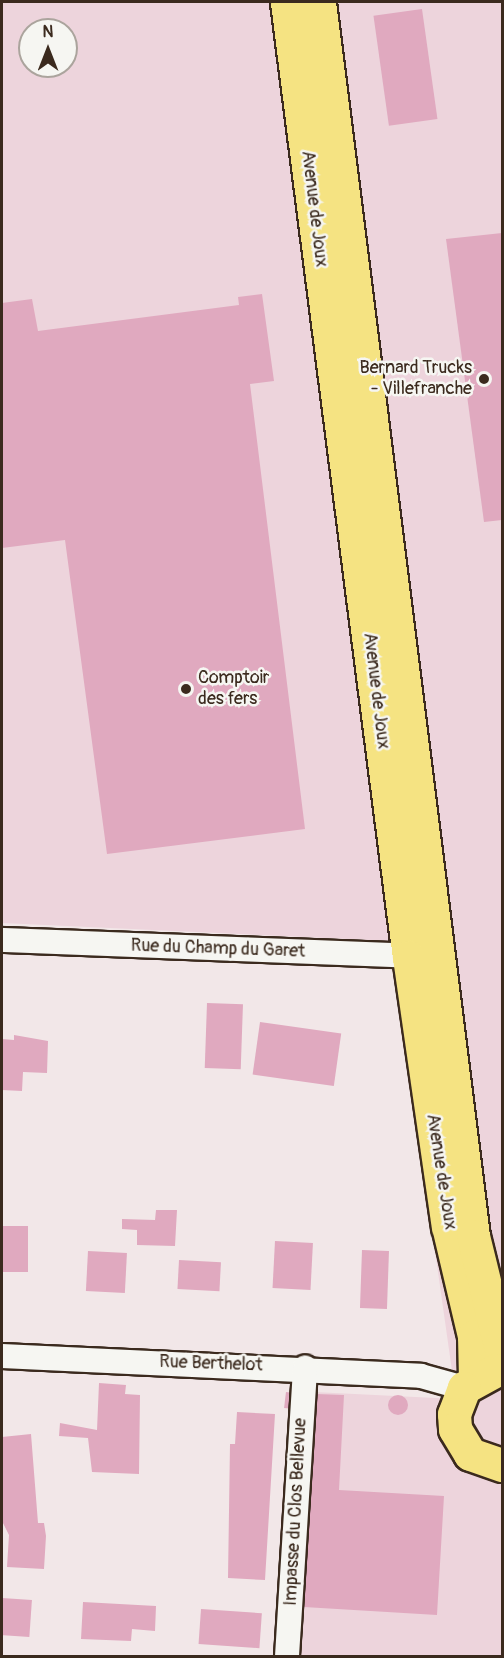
<!DOCTYPE html>
<style>
body{margin:0}
#map{position:relative;width:504px;height:1658px;overflow:hidden;background:#f2e7e8;font-family:Pangolin,sans-serif}
div>[style]{position:absolute}
.built>*{inset:0;background:#edd4dc}
.building>*{inset:0;background:#e0a9bf;transform-origin:0 0}
.round{border-radius:50%}
.roads{filter:drop-shadow(2px 0 #3b2a1e) drop-shadow(-2px 0 #3b2a1e) drop-shadow(0 2px #3b2a1e) drop-shadow(0 -2px #3b2a1e)}
.street>*{height:24px;margin:-12px;padding:0 12px;transform-origin:12px;border-radius:12px;background:#f6f6f2}
.primary>*{height:33px;margin:-16.5px;padding:0 16.5px;transform-origin:16.5px;border-radius:16.5px;background:#f5e382}
.dots>*{width:16px;height:16px;translate:-50% -50%;box-sizing:border-box;border:3px solid #f6f6f2;border-radius:50%}
span{translate:-50% -50%;white-space:nowrap;text-align:center;line-height:1.15;-webkit-text-stroke:5px #f6f6f2;paint-order:stroke}
.street-label{font-size:18px;color:#3b2a1e}
.poi-label{font-size:18px;color:#3b2a1e}
.right{translate:-100% -50%;text-align:right}
.left{translate:0 -50%;text-align:left}
.frame{position:absolute;inset:0;border:3px solid #3b2a1e;pointer-events:none}
.north{position:absolute;left:18px;top:18px;width:60px;height:60px;box-sizing:border-box;background:#f6f6f2;border:2px solid #aba49d;border-radius:50%;rotate:0deg;font-size:16px;font-weight:700;line-height:24px;text-align:center;color:#3b2a1e}
.north::after{content:'';display:block;margin:auto;width:21px;height:27px;background:#3b2a1e;clip-path:polygon(50% 0,100% 100%,50% 72%,0 100%)}
</style>
<div id="map">
<div class="built">
<div style="clip-path:polygon(evenodd,2px 2px,502px 2px,502px 1656px,299px 1656px,314px 1392px,456px 1399px,391px 941px,2px 923px,2px 2px,30px 30px,66px 30px,66px 66px,30px 66px,30px 30px)"></div>
</div>
<div class="building">
<div style="left:422px;top:9px;width:111px;height:49px;rotate:82deg"></div>
<div style="clip-path:polygon(502px 233px,502px 520px,484px 522px,446px 239px)"></div>
<div style="clip-path:polygon(262px 294px,274px 381px,250px 384px,305px 829px,107px 854px,65px 540px,2px 548px,2px 303px,32px 299px,38px 331px,239px 305px,238px 297px)"></div>
<div style="left:207px;top:1003px;width:36px;height:65px;rotate:2deg"></div>
<div style="left:260px;top:1022px;width:82px;height:53px;rotate:8deg"></div>
<div style="clip-path:polygon(14px 1035px,48px 1041px,47px 1073px,23px 1072px,22px 1091px,2px 1090px,2px 1039px,14px 1040px)"></div>
<div style="clip-path:polygon(156px 1210px,177px 1210px,175px 1246px,137px 1245px,137px 1230px,122px 1229px,122px 1219px,155px 1220px)"></div>
<div style="left:2px;top:1226px;width:26px;height:46px"></div>
<div style="left:275px;top:1241px;width:38px;height:47px;rotate:3deg"></div>
<div style="left:362px;top:1250px;width:27px;height:58px;rotate:2deg"></div>
<div style="left:88px;top:1251px;width:39px;height:40px;rotate:3deg"></div>
<div style="left:179px;top:1260px;width:42px;height:29px;rotate:3deg"></div>
<div style="clip-path:polygon(99px 1383px,126px 1385px,125px 1394px,140px 1395px,139px 1474px,92px 1472px,88px 1438px,59px 1436px,60px 1423px,97px 1430px)"></div>
<div style="left:286px;top:1392px;width:8px;height:16px;rotate:7deg"></div>
<div style="clip-path:polygon(316px 1394px,344px 1395px,339px 1490px,444px 1496px,437px 1615px,304px 1607px)"></div>
<div class="round" style="left:388px;top:1395px;width:20px;height:20px"></div>
<div style="clip-path:polygon(237px 1412px,275px 1414px,265px 1580px,228px 1578px,230px 1444px,235px 1444px)"></div>
<div style="clip-path:polygon(31px 1434px,38px 1523px,44px 1523px,46px 1536px,44px 1569px,7px 1567px,9px 1535px,2px 1521px,2px 1437px)"></div>
<div style="left:2px;top:1598px;width:30px;height:37px;rotate:4deg"></div>
<div style="clip-path:polygon(83px 1602px,156px 1606px,155px 1631px,132px 1629px,131px 1641px,81px 1639px)"></div>
<div style="left:201px;top:1609px;width:61px;height:35px;rotate:4deg"></div>
</div>
<div class="roads">
<div class="street">
<div style="left:2px;top:940px;width:423px;rotate:2.2deg"></div>
<div style="left:2px;top:1356px;width:419px;rotate:2.7deg"></div>
<div style="left:421px;top:1376px;width:45px;rotate:15.6deg"></div>
<div style="left:287px;top:1656px;width:289px;rotate:-86.4deg"></div>
</div>
<div class="primary">
<div style="left:287px;top:2px;width:963px;rotate:82.72deg"></div>
<div style="left:409px;top:957px;width:272px;rotate:81.8deg"></div>
<div style="left:448px;top:1226px;width:113px;rotate:76.7deg"></div>
<div style="left:474px;top:1336px;width:42px;rotate:88.6deg"></div>
<div style="left:319px;top:2px;width:1244px;rotate:82.89deg"></div>
<div style="left:473px;top:1236px;width:122px;rotate:76.2deg"></div>
<div style="left:496px;top:1370px;width:37px;rotate:151deg"></div>
<div style="left:464px;top:1388px;width:28px;rotate:111deg"></div>
<div style="left:454px;top:1414px;width:15px;rotate:86deg"></div>
<div style="left:455px;top:1429px;width:29px;rotate:59deg"></div>
<div style="left:470px;top:1454px;width:34px;rotate:19deg"></div>
</div>
</div>
<div class="dots">
<div style="left:484px;top:379px;background:#3b2a1e"></div>
<div style="left:186px;top:689px;background:#3b2a1e"></div>
</div>
<div class="street-label">
<span style="left:314px;top:209px;rotate:83deg">Avenue de Joux</span>
<span style="left:376px;top:691px;rotate:83deg">Avenue de Joux</span>
<span style="left:218px;top:949px;rotate:2deg">Rue du Champ du Garet</span>
<span style="left:441px;top:1172px;rotate:81deg">Avenue de Joux</span>
<span style="left:211px;top:1364px;rotate:2deg">Rue Berthelot</span>
<span style="left:296px;top:1512px;rotate:-87deg">Impasse du Clos Bellevue</span>
</div>
<div class="poi-label">
<span class="right" style="left:472px;top:379px">Bernard Trucks<br>- Villefranche</span>
<span class="left" style="left:198px;top:689px">Comptoir<br>des fers</span>
</div>
<div class="frame"></div>
<div class="north">N</div>
</div>
